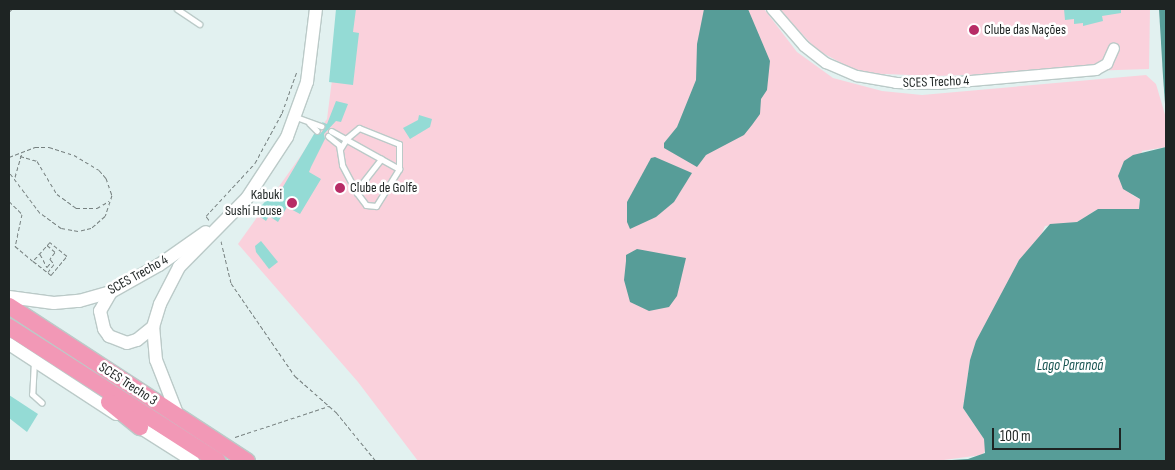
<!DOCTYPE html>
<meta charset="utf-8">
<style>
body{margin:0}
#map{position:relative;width:1175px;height:470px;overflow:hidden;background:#e2f1f0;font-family:"Sofia Sans Condensed",sans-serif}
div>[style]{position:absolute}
.green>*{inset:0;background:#fad1dc}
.water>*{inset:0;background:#579d98}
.building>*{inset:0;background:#94dbd5}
.path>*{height:1px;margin-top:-0.5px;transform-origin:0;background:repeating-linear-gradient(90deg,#778180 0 4px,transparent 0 6.5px)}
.roads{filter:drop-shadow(1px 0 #bbcac8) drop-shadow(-1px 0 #bbcac8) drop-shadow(0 1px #bbcac8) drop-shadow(0 -1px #bbcac8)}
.service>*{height:5px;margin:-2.5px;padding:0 2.5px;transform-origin:2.5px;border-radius:2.5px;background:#fff}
.minor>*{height:10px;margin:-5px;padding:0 5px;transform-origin:5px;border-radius:5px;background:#fff}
.tertiary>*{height:12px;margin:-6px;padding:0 6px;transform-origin:6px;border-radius:6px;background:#fff}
.trunk>*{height:16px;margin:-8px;padding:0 8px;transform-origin:8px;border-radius:8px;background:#f298b6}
.dots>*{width:14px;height:14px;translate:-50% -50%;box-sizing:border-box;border:2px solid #fff;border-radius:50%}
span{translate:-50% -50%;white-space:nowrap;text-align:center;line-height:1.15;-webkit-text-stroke:5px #fff;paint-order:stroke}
.poi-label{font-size:14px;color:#1e2423}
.left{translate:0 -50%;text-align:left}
.right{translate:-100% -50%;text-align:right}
.street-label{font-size:14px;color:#1e2423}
.water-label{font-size:15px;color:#1a5653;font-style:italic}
.frame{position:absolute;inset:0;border:10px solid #1e2423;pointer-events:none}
.scale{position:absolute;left:992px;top:428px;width:129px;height:22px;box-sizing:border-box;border:2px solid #1e2423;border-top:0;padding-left:6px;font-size:15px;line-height:18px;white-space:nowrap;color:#1e2423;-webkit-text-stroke:4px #fff;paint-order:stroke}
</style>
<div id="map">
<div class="green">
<div style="clip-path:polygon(341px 9px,764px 9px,797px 52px,833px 78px,882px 91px,922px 95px,1146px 75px,1156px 84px,1166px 118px,1166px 147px,1142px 151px,1132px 195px,1140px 199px,1139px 209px,1098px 209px,1077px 222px,1045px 226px,1038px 242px,1019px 260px,970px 360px,963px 408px,984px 439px,986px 450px,982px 455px,936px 461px,418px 461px,358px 382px,238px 244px,327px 119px)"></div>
<div style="clip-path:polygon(779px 9px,1150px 9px,1149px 69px,934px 76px,860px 73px,817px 50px)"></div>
</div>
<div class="water">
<div style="clip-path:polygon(704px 9px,748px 9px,770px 61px,767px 90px,761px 99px,760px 114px,752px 125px,744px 135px,706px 155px,697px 167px,664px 148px,664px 143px,677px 127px,696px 80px,697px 44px)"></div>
<div style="clip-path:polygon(1159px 9px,1166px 9px,1166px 118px,1163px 76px)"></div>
<div style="clip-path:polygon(1166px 147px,1166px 461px,936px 461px,968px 459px,985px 453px,984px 439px,963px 408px,970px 360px,976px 341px,1019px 260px,1050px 224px,1077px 222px,1098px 209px,1139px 209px,1140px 199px,1123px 189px,1118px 176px,1124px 161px,1133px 155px)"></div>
<div style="clip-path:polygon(655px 157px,692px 173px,674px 202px,656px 217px,630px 229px,627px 222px,627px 202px,651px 158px)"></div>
<div style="clip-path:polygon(637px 249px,686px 258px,677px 296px,669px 307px,649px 311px,630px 302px,624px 280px,626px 261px,626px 255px)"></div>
</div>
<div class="building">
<div style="clip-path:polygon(336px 9px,356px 9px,353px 32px,359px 33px,353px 85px,329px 82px)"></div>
<div style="clip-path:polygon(1064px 9px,1121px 9px,1121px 13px,1102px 16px,1103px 21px,1083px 26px,1083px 23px,1074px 24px,1074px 19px,1065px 20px)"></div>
<div style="clip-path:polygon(336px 101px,348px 104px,341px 122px,336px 121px,324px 134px,325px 139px,311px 167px,309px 172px,321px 179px,300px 214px,287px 207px,278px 222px,269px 216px,266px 221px,255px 213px,271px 195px,277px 197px,314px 134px,320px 134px,325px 128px,322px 122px,327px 124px)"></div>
<div style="clip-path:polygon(419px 115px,432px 119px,430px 127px,410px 139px,403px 128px,418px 120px)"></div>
<div style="clip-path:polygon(261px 241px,278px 262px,269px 269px,256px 252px,255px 246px)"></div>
<div style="clip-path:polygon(9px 395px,38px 414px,27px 432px,9px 418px)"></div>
</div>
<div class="path">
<div style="left:9px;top:12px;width:4px;rotate:-45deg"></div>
<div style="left:20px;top:156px;width:18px;rotate:16deg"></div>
<div style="left:37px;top:161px;width:39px;rotate:59deg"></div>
<div style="left:57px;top:194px;width:24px;rotate:36deg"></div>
<div style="left:76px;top:208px;width:21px"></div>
<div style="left:97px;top:208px;width:14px;rotate:-30deg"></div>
<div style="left:9px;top:157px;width:28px;rotate:-21deg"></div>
<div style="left:35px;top:147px;width:14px"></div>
<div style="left:49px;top:147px;width:26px;rotate:18deg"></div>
<div style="left:74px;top:155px;width:29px;rotate:31deg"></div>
<div style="left:99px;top:170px;width:11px;rotate:49deg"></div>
<div style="left:106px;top:178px;width:18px;rotate:71deg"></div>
<div style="left:112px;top:195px;width:22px;rotate:108deg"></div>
<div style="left:105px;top:216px;width:18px;rotate:139deg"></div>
<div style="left:91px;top:228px;width:13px;rotate:167deg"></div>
<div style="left:78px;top:231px;width:17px;rotate:-170deg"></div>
<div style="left:61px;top:228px;width:26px;rotate:-144deg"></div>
<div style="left:40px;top:213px;width:51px;rotate:-127.1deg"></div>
<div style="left:15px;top:177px;width:25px;rotate:-74deg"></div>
<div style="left:9px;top:201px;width:18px;rotate:45deg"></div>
<div style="left:22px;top:214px;width:33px;rotate:102deg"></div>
<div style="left:15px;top:246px;width:23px;rotate:40deg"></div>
<div style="left:33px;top:261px;width:23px;rotate:38deg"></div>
<div style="left:51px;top:275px;width:25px;rotate:-50deg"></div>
<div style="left:67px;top:256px;width:22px;rotate:-141deg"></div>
<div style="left:50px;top:242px;width:25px;rotate:132deg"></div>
<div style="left:209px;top:220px;width:5px;rotate:-127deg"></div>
<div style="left:206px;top:216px;width:72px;rotate:-47.2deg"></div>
<div style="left:255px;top:163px;width:57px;rotate:-61.6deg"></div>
<div style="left:282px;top:113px;width:45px;rotate:-70.3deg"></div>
<div style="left:221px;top:241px;width:43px;rotate:76.6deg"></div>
<div style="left:231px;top:283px;width:113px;rotate:55.5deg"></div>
<div style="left:295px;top:376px;width:55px;rotate:41.3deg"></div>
<div style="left:336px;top:412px;width:63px;rotate:50.8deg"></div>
<div style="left:47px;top:245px;width:11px;rotate:41deg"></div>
<div style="left:55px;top:252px;width:9px;rotate:126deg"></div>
<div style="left:50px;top:259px;width:6px;rotate:51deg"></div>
<div style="left:54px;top:264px;width:10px;rotate:127deg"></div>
<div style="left:40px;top:254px;width:15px;rotate:62deg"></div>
<div style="left:47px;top:267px;width:6px;rotate:-51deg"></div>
<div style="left:235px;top:437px;width:99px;rotate:-18.3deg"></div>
</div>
<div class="roads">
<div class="service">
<div style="left:177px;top:9px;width:27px;rotate:34deg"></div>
<div style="left:296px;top:117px;width:27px;rotate:20deg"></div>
<div style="left:309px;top:123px;width:11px;rotate:45deg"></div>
<div style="left:331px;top:131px;width:78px;rotate:29.2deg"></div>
<div style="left:328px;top:136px;width:14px;rotate:39deg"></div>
<div style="left:339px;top:145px;width:20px;rotate:81deg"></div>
<div style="left:342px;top:165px;width:32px;rotate:62deg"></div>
<div style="left:357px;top:193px;width:15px;rotate:53deg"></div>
<div style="left:366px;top:205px;width:10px;rotate:6deg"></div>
<div style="left:376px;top:206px;width:44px;rotate:-58.1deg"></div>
<div style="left:399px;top:169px;width:25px;rotate:-90deg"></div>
<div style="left:399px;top:144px;width:43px;rotate:-158.2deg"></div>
<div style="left:359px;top:128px;width:16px;rotate:140deg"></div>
<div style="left:347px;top:138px;width:13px;rotate:122deg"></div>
<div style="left:356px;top:191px;width:41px;rotate:-52deg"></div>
<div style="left:34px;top:361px;width:33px;rotate:93deg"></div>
<div style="left:32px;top:394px;width:13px;rotate:42deg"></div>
</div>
<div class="minor">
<div style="left:772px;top:9px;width:49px;rotate:49.1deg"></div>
<div style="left:804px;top:46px;width:28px;rotate:38deg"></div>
<div style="left:826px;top:63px;width:34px;rotate:23deg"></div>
<div style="left:857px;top:76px;width:40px;rotate:10deg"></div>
<div style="left:896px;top:83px;width:41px;rotate:1.4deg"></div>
<div style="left:937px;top:84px;width:160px;rotate:-5deg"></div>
<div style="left:1096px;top:70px;width:13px;rotate:-29deg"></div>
<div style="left:1107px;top:64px;width:17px;rotate:-66deg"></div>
</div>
<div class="tertiary">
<div style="left:111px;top:292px;width:22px;rotate:120deg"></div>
<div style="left:100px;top:311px;width:18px;rotate:77deg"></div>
<div style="left:104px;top:329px;width:9px;rotate:54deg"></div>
<div style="left:109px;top:336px;width:19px;rotate:21deg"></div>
<div style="left:127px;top:343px;width:10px;rotate:-17deg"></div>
<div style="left:137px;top:340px;width:21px;rotate:-39deg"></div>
<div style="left:9px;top:297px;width:45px;rotate:7.6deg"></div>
<div style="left:54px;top:303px;width:25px;rotate:-5deg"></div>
<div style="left:79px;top:301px;width:33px;rotate:-16deg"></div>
<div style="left:111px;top:292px;width:55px;rotate:-29.4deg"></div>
<div style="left:159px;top:265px;width:57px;rotate:-35.1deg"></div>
<div style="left:9px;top:344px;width:128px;rotate:33.2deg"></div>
<div style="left:178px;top:416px;width:60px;rotate:-111.4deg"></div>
<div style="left:156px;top:360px;width:33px;rotate:-95deg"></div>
<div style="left:153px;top:327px;width:24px;rotate:-73deg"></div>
<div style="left:160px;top:304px;width:42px;rotate:-62.8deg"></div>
<div style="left:179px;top:267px;width:97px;rotate:-45.4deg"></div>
<div style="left:247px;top:198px;width:73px;rotate:-56.7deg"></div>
<div style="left:287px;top:137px;width:59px;rotate:-70deg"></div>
<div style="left:307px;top:82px;width:74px;rotate:-83deg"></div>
<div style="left:133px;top:423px;width:71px;rotate:32.3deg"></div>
</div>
<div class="trunk">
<div style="left:9px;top:306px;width:284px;rotate:33.1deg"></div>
<div style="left:9px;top:327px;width:248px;rotate:32.7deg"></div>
<div style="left:109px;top:402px;width:40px;rotate:39deg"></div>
</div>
</div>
<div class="dots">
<div style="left:974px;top:30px;background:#b72c66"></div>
<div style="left:340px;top:188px;background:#b72c66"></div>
<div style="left:292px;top:203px;background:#b72c66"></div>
</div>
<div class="poi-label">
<span class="left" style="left:984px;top:30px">Clube das Nações</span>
<span class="left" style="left:350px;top:188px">Clube de Golfe</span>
<span class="right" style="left:282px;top:203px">Kabuki<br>Sushi House</span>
</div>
<div class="street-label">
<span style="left:936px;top:82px;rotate:-2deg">SCES Trecho 4</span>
<span style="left:138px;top:275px;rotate:-29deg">SCES Trecho 4</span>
<span style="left:128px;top:384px;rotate:33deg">SCES Trecho 3</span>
</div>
<div class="water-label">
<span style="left:1070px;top:366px">Lago Paranoá</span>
</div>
<div class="frame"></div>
<div class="scale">100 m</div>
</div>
